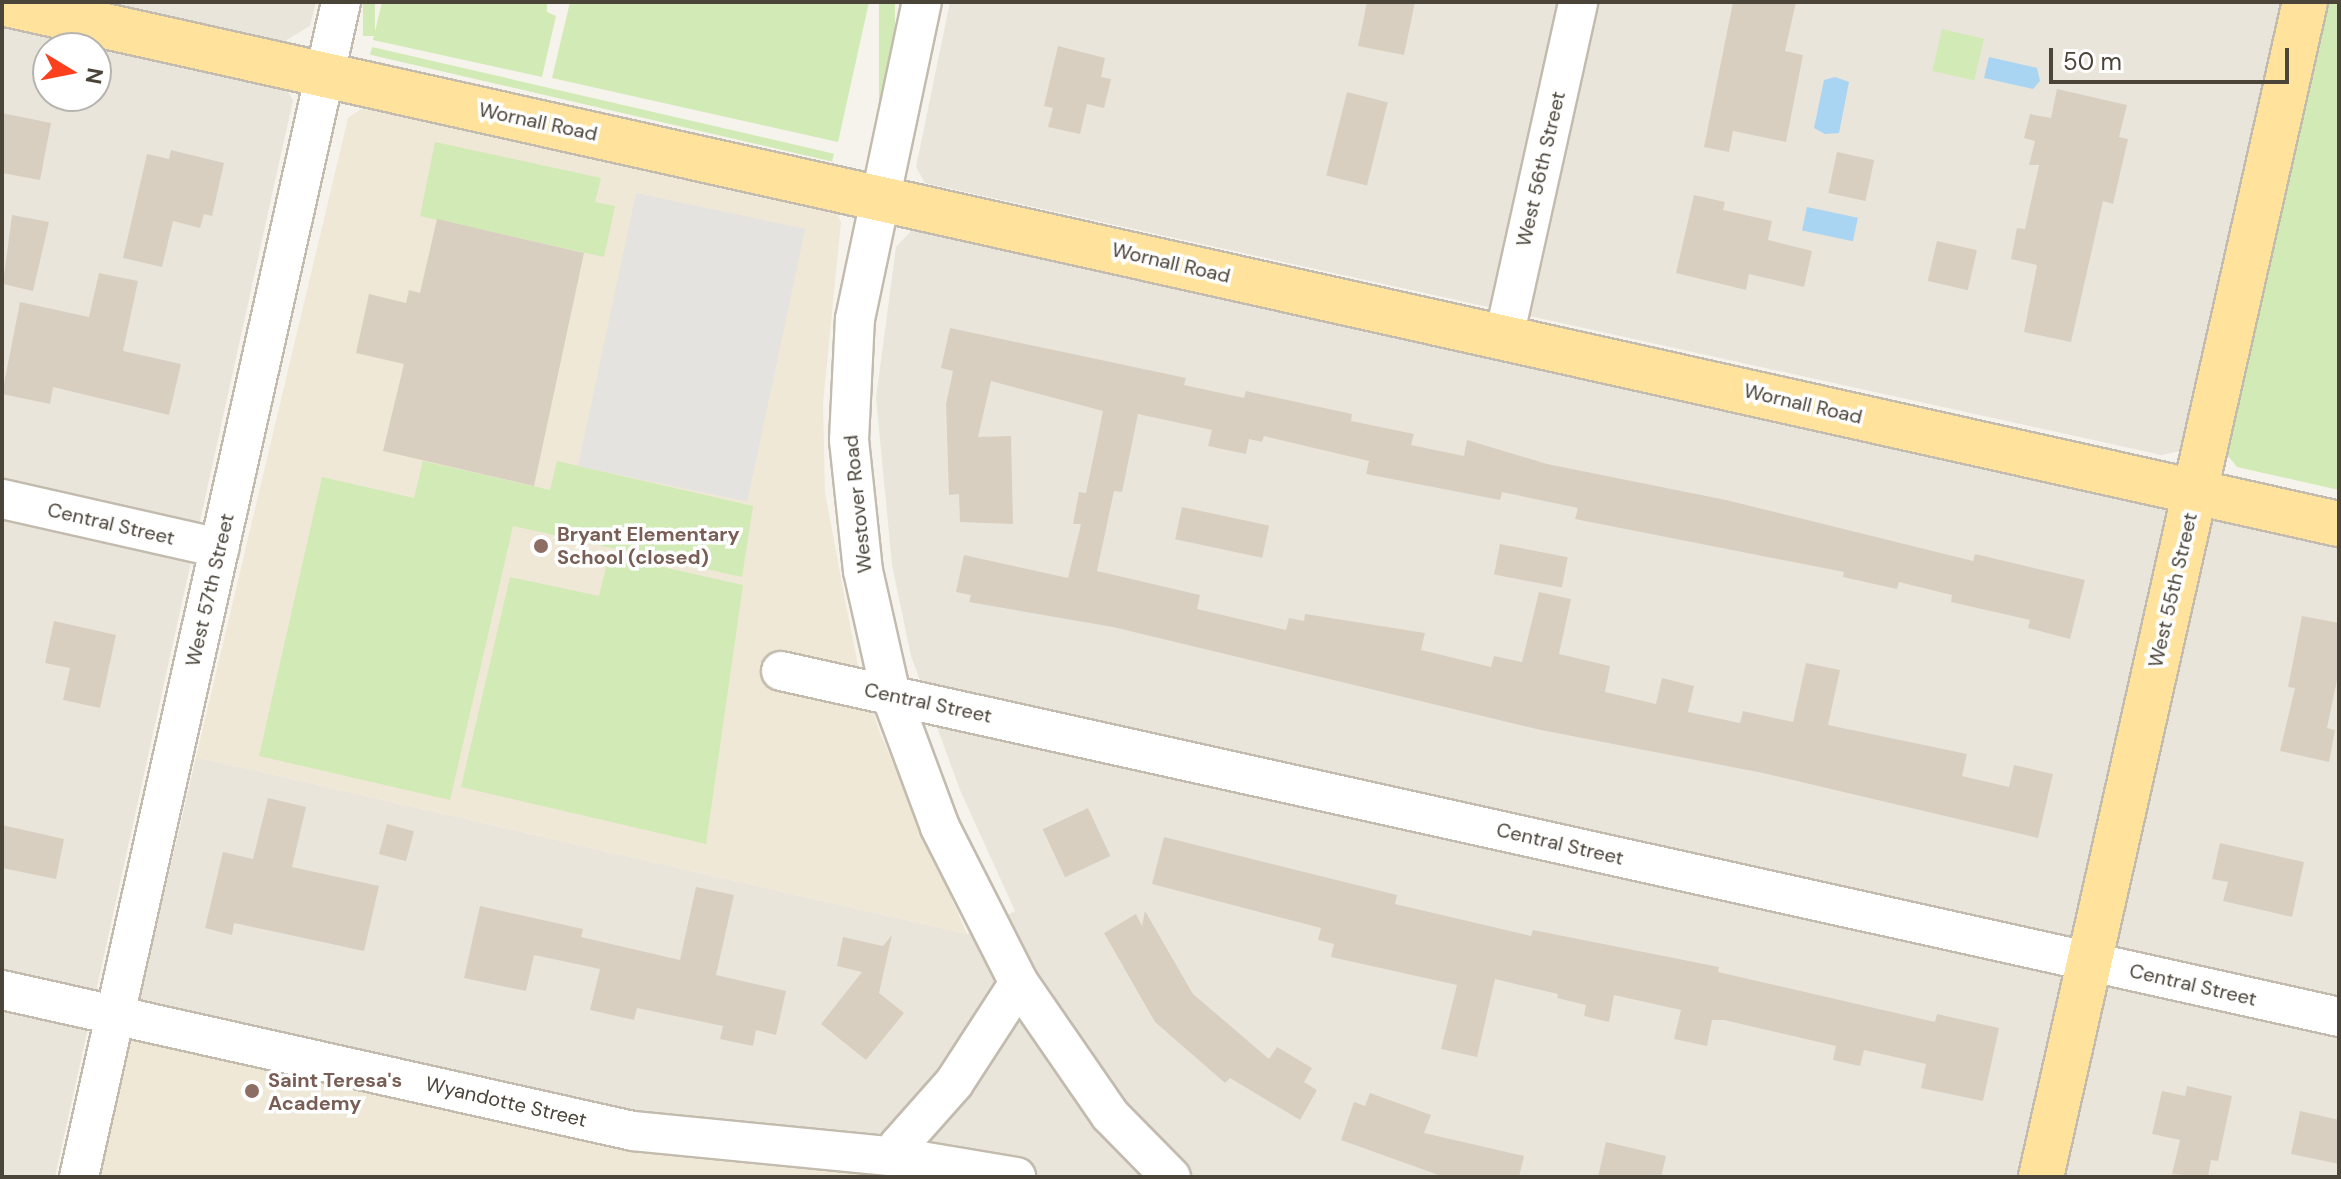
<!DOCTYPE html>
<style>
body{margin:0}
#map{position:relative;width:2341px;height:1179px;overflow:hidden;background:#f6f3ec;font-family:"DM Sans",sans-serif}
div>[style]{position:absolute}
.residential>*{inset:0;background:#eae5da}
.education>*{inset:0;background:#efe8d6}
.green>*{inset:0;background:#d2eab5;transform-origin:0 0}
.parking>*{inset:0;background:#e5e3e0;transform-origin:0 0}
.water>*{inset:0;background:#a9d4f2;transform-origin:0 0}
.building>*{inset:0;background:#d8cfc1;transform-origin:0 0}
.roads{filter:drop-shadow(2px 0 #c2bbae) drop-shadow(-2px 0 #c2bbae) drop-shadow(0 2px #c2bbae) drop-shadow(0 -2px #c2bbae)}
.minor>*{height:38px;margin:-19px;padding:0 19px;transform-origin:19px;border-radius:19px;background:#fff}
.major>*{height:44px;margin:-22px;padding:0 22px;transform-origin:22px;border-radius:22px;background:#ffe39c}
.dots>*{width:22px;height:22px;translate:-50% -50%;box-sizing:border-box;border:4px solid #fff;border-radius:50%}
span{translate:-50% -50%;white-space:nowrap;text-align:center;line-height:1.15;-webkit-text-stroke:7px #fff;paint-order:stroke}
.street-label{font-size:20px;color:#4b4439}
.education-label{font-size:20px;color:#785e54;font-weight:700}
.left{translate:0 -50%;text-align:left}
.frame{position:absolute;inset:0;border:4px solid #4b4439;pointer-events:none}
.north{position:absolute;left:32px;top:32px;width:80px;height:80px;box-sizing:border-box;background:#fff;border:2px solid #b7b4b0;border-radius:50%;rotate:100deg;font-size:22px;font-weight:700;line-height:32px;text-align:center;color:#4b4439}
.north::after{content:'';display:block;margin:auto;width:28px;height:36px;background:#fc3f1d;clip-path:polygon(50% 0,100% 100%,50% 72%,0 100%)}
.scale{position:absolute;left:2049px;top:48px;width:240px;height:36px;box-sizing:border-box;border:4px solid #4b4439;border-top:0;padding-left:10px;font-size:24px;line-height:28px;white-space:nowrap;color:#4b4439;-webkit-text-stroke:6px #fff;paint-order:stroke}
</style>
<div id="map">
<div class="residential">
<div style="clip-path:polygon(106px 2px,316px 2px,310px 26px,283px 42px)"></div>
<div style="clip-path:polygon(950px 2px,2284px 2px,2195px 436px,2181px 451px,2161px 455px,925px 183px,916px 167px)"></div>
<div style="clip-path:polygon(evenodd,2px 22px,283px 84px,293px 100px,55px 1177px,2px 1177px,2px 22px,48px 48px,96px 48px,96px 96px,48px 96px,48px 48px)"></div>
<div style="clip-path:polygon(912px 230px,2339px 542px,2339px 1177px,98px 1177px,196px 757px,967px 934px,1015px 911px,960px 790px,911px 656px,892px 565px,876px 398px,896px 247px)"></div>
</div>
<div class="education">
<div style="clip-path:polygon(367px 105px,834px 207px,841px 222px,823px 404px,825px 492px,845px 600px,859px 670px,880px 733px,967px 934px,196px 757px,348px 118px)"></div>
<div style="clip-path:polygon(129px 1031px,647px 1151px,891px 1177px,96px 1177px)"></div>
</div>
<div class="green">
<div style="left:363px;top:2px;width:12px;height:34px"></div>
<div style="clip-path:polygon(382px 2px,547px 2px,547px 12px,556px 16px,542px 77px,373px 40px)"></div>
<div style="clip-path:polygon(570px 2px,869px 2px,838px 142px,552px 78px)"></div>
<div style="left:879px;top:2px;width:16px;height:144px"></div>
<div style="clip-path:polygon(2323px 2px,2339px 2px,2339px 490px,2237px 467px,2225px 452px)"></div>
<div style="left:1942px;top:29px;width:43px;height:43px;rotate:13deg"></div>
<div style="left:372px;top:47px;width:474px;height:8px;rotate:13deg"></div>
<div style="clip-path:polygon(435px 142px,601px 178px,595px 202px,615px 206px,604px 257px,420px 216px)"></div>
<div style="clip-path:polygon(423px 461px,550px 490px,557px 461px,753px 506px,742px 577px,513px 526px,450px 800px,259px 756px,322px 477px,414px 498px)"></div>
<div style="clip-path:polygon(609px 555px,743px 585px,706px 844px,461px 787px,510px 577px,599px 596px)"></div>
</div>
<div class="parking">
<div style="left:636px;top:193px;width:173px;height:279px;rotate:12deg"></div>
</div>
<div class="water">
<div style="clip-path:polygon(1989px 57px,2037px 68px,2040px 81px,2033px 89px,1984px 78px)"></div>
<div style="clip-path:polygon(1835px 77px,1849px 82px,1839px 133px,1825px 134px,1814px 128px,1824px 80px)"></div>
<div style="left:1807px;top:207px;width:52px;height:24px;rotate:12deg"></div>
</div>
<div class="building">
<div style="clip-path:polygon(1367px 2px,1415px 2px,1404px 55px,1358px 46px)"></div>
<div style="clip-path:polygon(1733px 2px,1796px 2px,1785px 51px,1803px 55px,1786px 142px,1733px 131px,1729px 152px,1704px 147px)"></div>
<div style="clip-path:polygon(1058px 46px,1105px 58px,1101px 77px,1111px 79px,1104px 108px,1087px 104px,1080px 134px,1048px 127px,1053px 108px,1044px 106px)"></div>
<div style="clip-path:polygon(2057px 89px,2127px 105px,2119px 137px,2128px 139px,2113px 204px,2103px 201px,2071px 342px,2024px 332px,2037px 265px,2011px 259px,2017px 228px,2025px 229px,2039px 165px,2029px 165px,2035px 141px,2024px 138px,2030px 114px,2051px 118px)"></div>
<div style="left:1347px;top:92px;width:42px;height:86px;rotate:14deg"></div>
<div style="clip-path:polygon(2px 113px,51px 123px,40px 180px,2px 173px)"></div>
<div style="clip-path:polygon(171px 150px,224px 163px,212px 216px,204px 214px,200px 228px,173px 221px,162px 267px,123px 258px,147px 154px,169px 159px)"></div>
<div style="left:1837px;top:152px;width:38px;height:42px;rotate:12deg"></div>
<div style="clip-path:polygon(1694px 195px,1725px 202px,1723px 210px,1772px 221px,1768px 240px,1812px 251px,1804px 287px,1749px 274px,1746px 290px,1676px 273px)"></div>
<div style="clip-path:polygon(12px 215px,49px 222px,33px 291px,3px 284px)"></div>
<div style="clip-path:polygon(437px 219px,584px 253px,534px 486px,383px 451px,404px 364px,356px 353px,369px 294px,406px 303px,409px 290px,420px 293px)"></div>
<div style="left:1937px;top:241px;width:41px;height:41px;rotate:13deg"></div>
<div style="clip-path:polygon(99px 273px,138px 281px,123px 351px,181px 364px,169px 415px,53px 387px,50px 404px,2px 394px,20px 302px,89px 317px)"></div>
<div style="clip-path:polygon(950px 328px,1186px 378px,1184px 385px,1244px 398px,1246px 391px,1352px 414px,1351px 421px,1414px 434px,1411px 445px,1464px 456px,1467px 440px,1547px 464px,1726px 500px,1973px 561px,1975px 554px,2085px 580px,2070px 639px,2028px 628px,2030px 620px,1951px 602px,1952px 595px,1899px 582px,1897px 589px,1843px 577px,1844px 572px,1575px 519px,1578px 508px,1502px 492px,1500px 500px,1366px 474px,1369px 461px,1264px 436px,1262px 442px,1249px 439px,1246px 454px,1208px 446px,1212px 430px,1138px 414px,1122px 492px,1114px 491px,1097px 571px,1200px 595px,1197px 609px,1286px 630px,1289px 618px,1304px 621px,1305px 614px,1425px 633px,1421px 650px,1491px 667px,1494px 656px,1522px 662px,1539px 592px,1571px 599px,1559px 654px,1610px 666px,1605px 692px,1656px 704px,1662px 678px,1694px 686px,1688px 712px,1740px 723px,1743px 711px,1793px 722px,1806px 663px,1840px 670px,1828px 725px,1967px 754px,1962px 776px,2009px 787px,2014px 765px,2053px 774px,2038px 838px,1763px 773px,1541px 730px,1113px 627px,969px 602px,971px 595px,956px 592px,964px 555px,1068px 578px,1081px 524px,1073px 524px,1079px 492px,1086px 493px,1103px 411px,991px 381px,978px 437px,1011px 436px,1013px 524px,960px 522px,959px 494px,949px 495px,946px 404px,953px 371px,941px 368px)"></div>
<div style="left:1182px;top:507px;width:89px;height:33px;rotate:12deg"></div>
<div style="left:1500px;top:544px;width:69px;height:31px;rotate:11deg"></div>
<div style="clip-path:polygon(2302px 616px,2339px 623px,2339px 670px,2327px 728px,2335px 730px,2329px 762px,2280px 751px,2295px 688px,2288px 687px)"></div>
<div style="clip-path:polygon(54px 621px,116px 635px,100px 708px,63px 700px,70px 668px,45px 663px)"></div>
<div style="clip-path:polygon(268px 798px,306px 807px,292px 867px,379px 886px,364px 951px,234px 923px,232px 935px,205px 928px,223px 852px,253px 859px)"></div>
<div style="left:1088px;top:808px;width:53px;height:50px;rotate:65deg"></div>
<div style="left:387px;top:824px;width:28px;height:31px;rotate:15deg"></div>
<div style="clip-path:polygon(2px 825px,64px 839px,56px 879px,2px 868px)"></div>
<div style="clip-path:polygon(1164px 837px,1397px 895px,1395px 904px,1531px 936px,1533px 930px,1719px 967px,1718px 972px,1935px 1022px,1937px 1014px,1999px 1028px,1983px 1101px,1921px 1088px,1926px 1064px,1864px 1050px,1860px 1066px,1833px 1060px,1836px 1046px,1724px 1020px,1712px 1020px,1707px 1046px,1674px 1039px,1681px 1010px,1614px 995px,1609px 1022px,1584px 1016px,1586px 1005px,1557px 998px,1558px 994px,1495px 979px,1477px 1057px,1441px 1049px,1457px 985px,1331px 957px,1334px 944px,1318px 940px,1321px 928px,1152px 884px)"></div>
<div style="clip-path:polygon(2220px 843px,2304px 862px,2292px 917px,2223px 901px,2228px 882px,2212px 879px)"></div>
<div style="clip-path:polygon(696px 887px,734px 895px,716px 975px,786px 991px,776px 1035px,756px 1030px,753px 1046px,720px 1039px,723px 1026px,637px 1008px,634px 1020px,590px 1010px,600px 969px,534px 955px,526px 991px,464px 978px,480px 906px,583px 929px,581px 937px,680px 960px)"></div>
<div style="clip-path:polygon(1145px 911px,1193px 994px,1269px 1059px,1277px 1047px,1312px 1068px,1304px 1082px,1317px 1090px,1300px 1120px,1230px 1078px,1225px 1083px,1155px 1022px,1104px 933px,1136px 914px,1142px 926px)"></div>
<div style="clip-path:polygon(892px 935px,879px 993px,904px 1013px,866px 1060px,821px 1024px,862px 972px,837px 966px,843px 937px,883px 946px)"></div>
<div style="clip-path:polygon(2187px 1086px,2232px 1096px,2218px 1161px,2211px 1160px,2208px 1177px,2172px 1174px,2180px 1140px,2152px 1134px,2162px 1091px,2185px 1096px)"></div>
<div style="clip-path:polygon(1370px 1093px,1431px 1115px,1424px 1133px,1524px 1156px,1519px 1177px,1444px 1177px,1341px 1140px,1354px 1102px,1365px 1106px)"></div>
<div style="clip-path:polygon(2300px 1111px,2339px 1120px,2339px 1164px,2291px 1154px)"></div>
<div style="clip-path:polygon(1606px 1142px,1666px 1156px,1661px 1177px,1598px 1177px)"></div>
</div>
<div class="roads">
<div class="minor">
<div style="left:1504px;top:337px;width:343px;rotate:-77.5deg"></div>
<div style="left:2px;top:499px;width:223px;rotate:12.7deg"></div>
<div style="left:781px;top:671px;width:1596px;rotate:12.52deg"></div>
<div style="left:1019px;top:983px;width:160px;rotate:55.4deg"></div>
<div style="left:1110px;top:1115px;width:87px;rotate:45.5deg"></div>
<div style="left:2px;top:990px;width:647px;rotate:12.6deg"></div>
<div style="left:633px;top:1131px;width:265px;rotate:5.6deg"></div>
<div style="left:897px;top:1157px;width:121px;rotate:9.5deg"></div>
<div style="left:897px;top:1157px;width:12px;rotate:-81deg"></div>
<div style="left:899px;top:1145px;width:83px;rotate:-48.4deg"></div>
<div style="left:954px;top:1083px;width:119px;rotate:-57deg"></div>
<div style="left:1019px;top:983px;width:175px;rotate:-116.9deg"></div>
<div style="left:940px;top:827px;width:141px;rotate:-110.4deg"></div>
<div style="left:891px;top:695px;width:127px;rotate:-102.7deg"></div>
<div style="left:863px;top:571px;width:132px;rotate:-96.1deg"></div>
<div style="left:849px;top:440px;width:121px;rotate:-87.2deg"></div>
<div style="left:855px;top:319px;width:324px;rotate:-78.1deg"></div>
<div style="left:79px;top:1177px;width:1204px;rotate:-77.43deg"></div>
</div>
<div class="major">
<div style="left:2px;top:3px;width:2394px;rotate:12.57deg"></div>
<div style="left:2041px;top:1177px;width:1204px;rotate:-77.34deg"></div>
</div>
</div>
<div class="dots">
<div style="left:541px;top:546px;background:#8d6e63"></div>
<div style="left:252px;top:1091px;background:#8d6e63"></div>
</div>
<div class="street-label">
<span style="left:538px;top:122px;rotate:12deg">Wornall Road</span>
<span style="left:1541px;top:169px;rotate:-77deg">West 56th Street</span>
<span style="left:1171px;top:263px;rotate:13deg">Wornall Road</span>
<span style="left:1803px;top:404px;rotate:13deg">Wornall Road</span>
<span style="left:858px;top:504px;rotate:-96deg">Westover Road</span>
<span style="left:111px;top:524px;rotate:13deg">Central Street</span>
<span style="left:210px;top:590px;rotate:-77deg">West 57th Street</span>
<span style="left:2173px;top:590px;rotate:-77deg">West 55th Street</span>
<span style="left:928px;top:703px;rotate:12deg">Central Street</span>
<span style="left:1560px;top:844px;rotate:13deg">Central Street</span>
<span style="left:2193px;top:985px;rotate:13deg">Central Street</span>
<span style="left:506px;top:1102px;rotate:13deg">Wyandotte Street</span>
</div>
<div class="education-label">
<span class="left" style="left:557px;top:546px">Bryant Elementary<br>School (closed)</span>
<span class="left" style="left:268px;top:1092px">Saint Teresa's<br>Academy</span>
</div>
<div class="frame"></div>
<div class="north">N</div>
<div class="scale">50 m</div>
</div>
